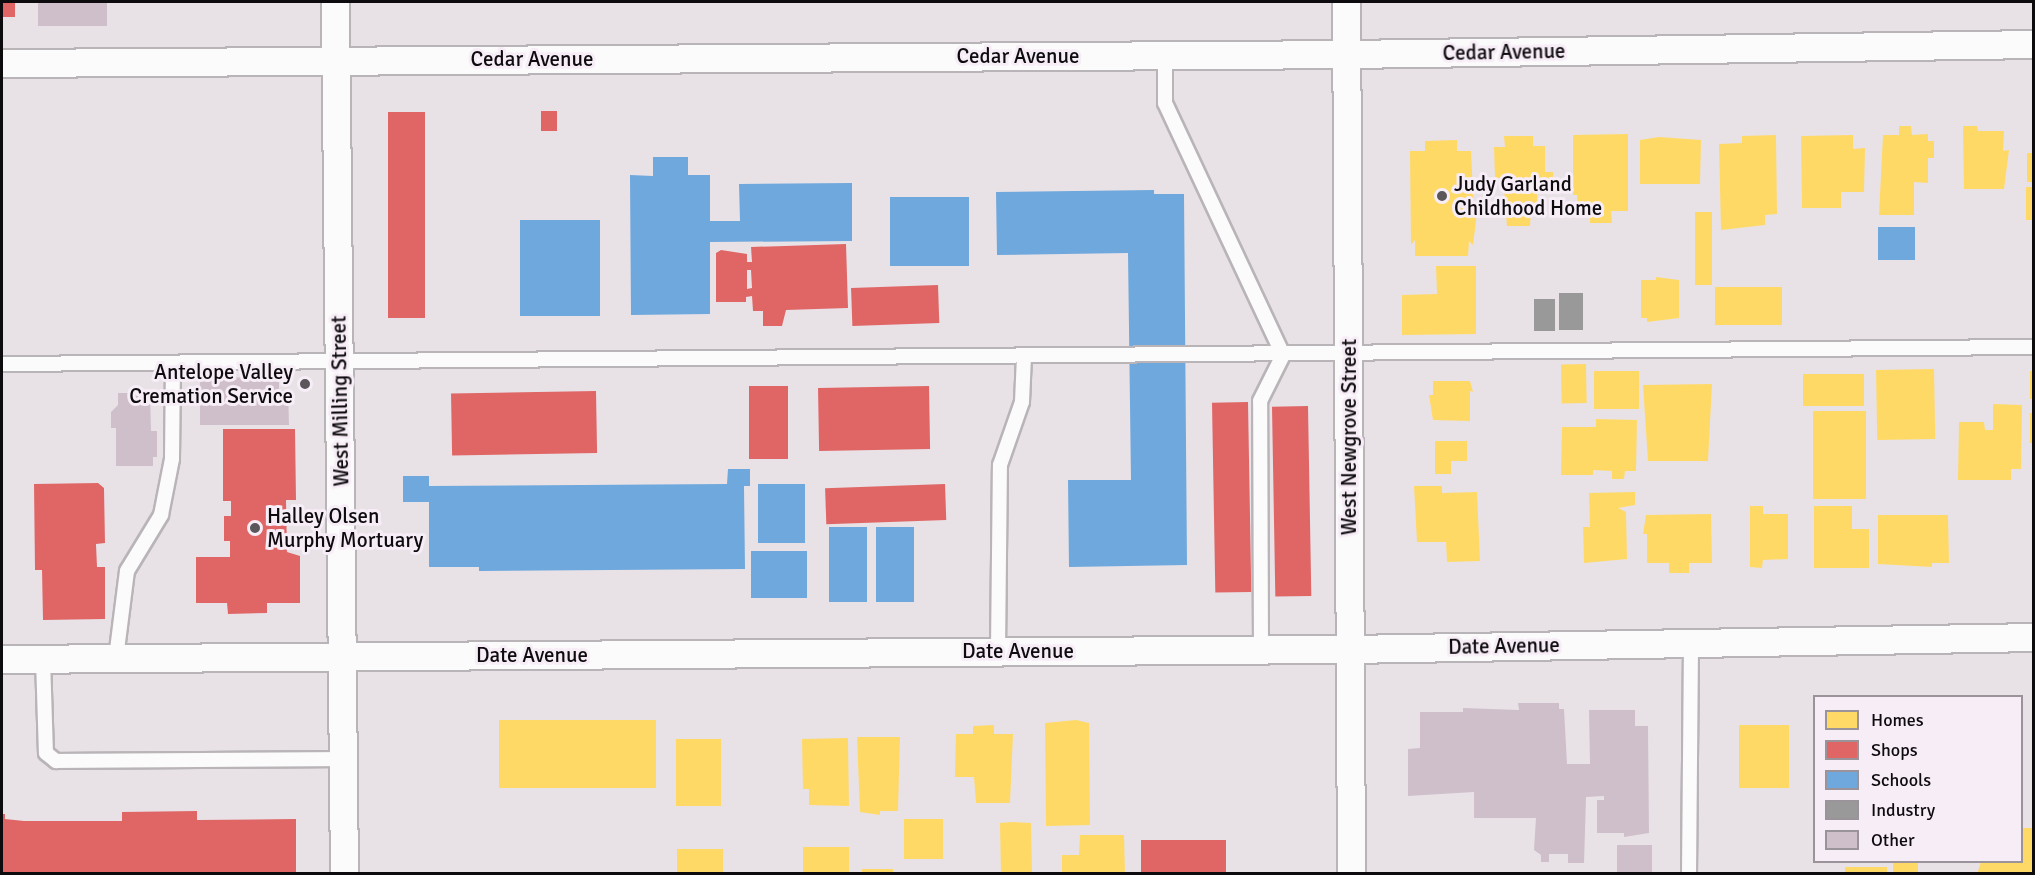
<!DOCTYPE html>
<style>
body{margin:0}
#map{position:relative;width:2035px;height:875px;overflow:hidden;background:#e8e2e7;font-family:Signika,sans-serif}
div>[style]{position:absolute}
.homes>*{inset:0;background:#ffd966;transform-origin:0 0}
.shops>*{inset:0;background:#e06666;transform-origin:0 0}
.schools>*{inset:0;background:#6fa8dc;transform-origin:0 0}
.industry>*{inset:0;background:#999;transform-origin:0 0}
.building>*{inset:0;background:#cfbfca;transform-origin:0 0}
.roads{filter:drop-shadow(2px 0 #b9b4b8) drop-shadow(-2px 0 #b9b4b8) drop-shadow(0 2px #b9b4b8) drop-shadow(0 -2px #b9b4b8)}
.service>*{height:14px;margin:-7px;padding:0 7px;transform-origin:7px;border-radius:7px;background:#fcfbfb}
.minor>*{height:27px;margin:-13.5px;padding:0 13.5px;transform-origin:13.5px;border-radius:13.5px;background:#fcfbfb}
.dots>*{width:16px;height:16px;translate:-50% -50%;box-sizing:border-box;border:3px solid #f7edf7;border-radius:50%}
span{translate:-50% -50%;white-space:nowrap;text-align:center;line-height:1.15;-webkit-text-stroke:6px #f7edf7;paint-order:stroke}
.street-label{font-size:21px;color:#0e0b0e}
.poi-label{font-size:21px;color:#0e0b0e}
.left{translate:0 -50%;text-align:left}
.right{translate:-100% -50%;text-align:right}
.frame{position:absolute;inset:0;border:3px solid #0e0b0e;pointer-events:none}
.legend{position:absolute;left:1813px;top:695px;width:210px;height:168px;box-sizing:border-box;background:#f7edf7;border:2px solid #9a939a;margin:0;padding:8px 10px;list-style:none;font-size:18px;color:#0e0b0e}
.legend li{display:flex;align-items:center;gap:12px;height:30px}
.legend b{width:30px;border:2px solid #9a939a}
</style>
<div id="map">
<div class="homes">
<div style="clip-path:polygon(1899px 126px,1911px 126px,1912px 135px,1928px 134px,1928px 141px,1934px 141px,1934px 158px,1928px 158px,1928px 183px,1914px 182px,1914px 215px,1879px 215px,1883px 135px,1899px 135px)"></div>
<div style="clip-path:polygon(1963px 126px,1977px 126px,1978px 131px,2004px 131px,2003px 151px,2009px 150px,2004px 189px,1964px 189px)"></div>
<div style="clip-path:polygon(1628px 134px,1628px 211px,1611px 211px,1612px 223px,1590px 223px,1590px 211px,1578px 211px,1577px 195px,1573px 195px,1573px 135px)"></div>
<div style="clip-path:polygon(1776px 135px,1777px 214px,1765px 215px,1765px 225px,1721px 230px,1719px 144px,1742px 143px,1742px 136px)"></div>
<div style="clip-path:polygon(1853px 135px,1853px 149px,1865px 148px,1864px 192px,1841px 192px,1841px 208px,1802px 208px,1801px 136px)"></div>
<div style="clip-path:polygon(1504px 136px,1533px 136px,1533px 146px,1545px 146px,1545px 172px,1553px 172px,1553px 193px,1537px 193px,1537px 211px,1531px 210px,1530px 226px,1507px 226px,1503px 178px,1495px 178px,1494px 147px,1505px 147px)"></div>
<div style="clip-path:polygon(1659px 137px,1701px 140px,1700px 184px,1640px 184px,1640px 140px)"></div>
<div style="clip-path:polygon(1457px 140px,1457px 151px,1471px 151px,1474px 213px,1477px 213px,1473px 245px,1469px 241px,1468px 256px,1415px 256px,1415px 240px,1411px 245px,1410px 151px,1425px 151px,1425px 141px)"></div>
<div style="left:2027px;top:153px;width:7px;height:29px"></div>
<div style="left:2034px;top:187px;width:33px;height:8px;rotate:90deg"></div>
<div style="left:1695px;top:212px;width:17px;height:73px"></div>
<div style="clip-path:polygon(1436px 266px,1476px 266px,1476px 334px,1402px 335px,1402px 295px,1437px 294px)"></div>
<div style="clip-path:polygon(1656px 277px,1679px 280px,1679px 318px,1647px 322px,1647px 318px,1641px 318px,1641px 280px,1656px 280px)"></div>
<div style="left:1715px;top:287px;width:67px;height:38px"></div>
<div style="left:1586px;top:364px;width:39px;height:25px;rotate:89deg"></div>
<div style="left:1934px;top:369px;width:70px;height:58px;rotate:89deg"></div>
<div style="left:1594px;top:371px;width:45px;height:38px"></div>
<div style="left:2030px;top:371px;width:4px;height:28px"></div>
<div style="left:1803px;top:374px;width:61px;height:32px"></div>
<div style="clip-path:polygon(1433px 381px,1470px 381px,1473px 392px,1470px 391px,1470px 421px,1433px 420px,1429px 395px,1433px 395px)"></div>
<div style="clip-path:polygon(1712px 384px,1708px 461px,1648px 461px,1643px 385px)"></div>
<div style="clip-path:polygon(1993px 404px,2022px 405px,2021px 469px,2011px 469px,2011px 480px,1958px 480px,1959px 422px,1984px 422px,1985px 430px,1993px 430px)"></div>
<div style="left:1813px;top:411px;width:53px;height:88px"></div>
<div style="left:2030px;top:413px;width:4px;height:30px"></div>
<div style="clip-path:polygon(1596px 419px,1637px 420px,1636px 471px,1625px 471px,1624px 479px,1612px 479px,1612px 471px,1593px 470px,1593px 475px,1561px 475px,1562px 427px,1596px 427px)"></div>
<div style="clip-path:polygon(1435px 441px,1467px 441px,1467px 461px,1451px 461px,1451px 474px,1435px 474px)"></div>
<div style="clip-path:polygon(1414px 486px,1442px 486px,1442px 493px,1477px 492px,1480px 561px,1447px 562px,1446px 542px,1417px 542px)"></div>
<div style="clip-path:polygon(1635px 492px,1635px 505px,1618px 508px,1626px 512px,1627px 559px,1584px 563px,1583px 527px,1590px 527px,1589px 493px)"></div>
<div style="clip-path:polygon(1750px 506px,1763px 506px,1763px 514px,1788px 514px,1788px 559px,1763px 560px,1762px 568px,1750px 567px)"></div>
<div style="clip-path:polygon(1814px 506px,1852px 506px,1852px 529px,1869px 529px,1869px 568px,1814px 568px)"></div>
<div style="clip-path:polygon(1711px 514px,1712px 563px,1689px 563px,1689px 573px,1669px 573px,1669px 563px,1647px 563px,1647px 534px,1643px 534px,1646px 515px)"></div>
<div style="clip-path:polygon(1878px 515px,1948px 515px,1949px 563px,1932px 563px,1932px 567px,1878px 564px)"></div>
<div style="left:656px;top:720px;width:68px;height:157px;rotate:90deg"></div>
<div style="clip-path:polygon(1076px 720px,1089px 723px,1090px 825px,1046px 826px,1045px 723px)"></div>
<div style="clip-path:polygon(994px 725px,994px 734px,1013px 734px,1010px 803px,976px 803px,974px 777px,955px 777px,956px 734px,973px 734px,973px 726px)"></div>
<div style="left:1739px;top:725px;width:50px;height:63px"></div>
<div style="clip-path:polygon(857px 737px,900px 737px,898px 811px,880px 811px,880px 815px,860px 812px)"></div>
<div style="clip-path:polygon(848px 738px,849px 806px,809px 805px,809px 789px,803px 789px,802px 739px)"></div>
<div style="left:676px;top:739px;width:45px;height:67px"></div>
<div style="left:943px;top:819px;width:40px;height:39px;rotate:90deg"></div>
<div style="clip-path:polygon(1012px 822px,1031px 823px,1032px 874px,1001px 874px,1000px 823px)"></div>
<div style="clip-path:polygon(2022px 828px,2034px 828px,2034px 874px,1977px 874px,1981px 862px,2022px 862px)"></div>
<div style="clip-path:polygon(1080px 835px,1124px 835px,1125px 874px,1062px 874px,1062px 855px,1079px 855px)"></div>
<div style="left:803px;top:847px;width:46px;height:27px"></div>
<div style="left:677px;top:849px;width:46px;height:25px"></div>
<div style="left:1893px;top:862px;width:25px;height:12px"></div>
<div style="left:1845px;top:867px;width:42px;height:7px"></div>
<div style="left:862px;top:869px;width:31px;height:5px"></div>
</div>
<div class="shops">
<div style="left:2px;top:2px;width:13px;height:15px"></div>
<div style="left:541px;top:111px;width:16px;height:20px"></div>
<div style="left:388px;top:112px;width:37px;height:206px"></div>
<div style="clip-path:polygon(evenodd,846px 244px,848px 308px,786px 310px,782px 326px,763px 326px,763px 311px,753px 311px,752px 296px,746px 297px,746px 302px,716px 302px,716px 253px,721px 250px,747px 254px,747px 262px,752px 262px,751px 247px,846px 244px,747px 270px,751px 270px,752px 288px,747px 289px,747px 270px)"></div>
<div style="left:938px;top:285px;width:38px;height:87px;rotate:88deg"></div>
<div style="left:788px;top:386px;width:73px;height:39px;rotate:90deg"></div>
<div style="left:929px;top:386px;width:63px;height:111px;rotate:89deg"></div>
<div style="left:596px;top:391px;width:62px;height:145px;rotate:89deg"></div>
<div style="left:1248px;top:402px;width:190px;height:36px;rotate:89deg"></div>
<div style="left:1308px;top:406px;width:190px;height:36px;rotate:89deg"></div>
<div style="clip-path:polygon(223px 429px,295px 429px,296px 500px,286px 500px,287px 552px,300px 556px,300px 603px,267px 603px,267px 613px,228px 614px,227px 603px,196px 603px,196px 557px,230px 557px,230px 541px,224px 541px,224px 516px,231px 516px,231px 501px,223px 501px)"></div>
<div style="clip-path:polygon(98px 483px,104px 488px,105px 543px,96px 544px,97px 567px,105px 567px,105px 619px,43px 620px,42px 570px,35px 570px,34px 484px)"></div>
<div style="left:945px;top:484px;width:36px;height:120px;rotate:88deg"></div>
<div style="clip-path:polygon(197px 811px,197px 820px,296px 819px,296px 874px,2px 874px,2px 814px,5px 814px,5px 819px,24px 821px,122px 821px,122px 812px)"></div>
<div style="left:1226px;top:840px;width:34px;height:85px;rotate:90deg"></div>
</div>
<div class="schools">
<div style="clip-path:polygon(653px 157px,688px 157px,688px 175px,710px 175px,710px 221px,740px 221px,739px 184px,852px 183px,852px 241px,710px 242px,710px 314px,631px 315px,630px 175px,653px 176px)"></div>
<div style="clip-path:polygon(1154px 190px,1154px 194px,1184px 194px,1187px 565px,1069px 567px,1068px 480px,1131px 480px,1128px 253px,997px 255px,996px 192px)"></div>
<div style="left:969px;top:197px;width:69px;height:79px;rotate:90deg"></div>
<div style="left:600px;top:220px;width:96px;height:80px;rotate:90deg"></div>
<div style="left:1878px;top:227px;width:37px;height:33px"></div>
<div style="clip-path:polygon(728px 469px,750px 469px,750px 486px,744px 486px,745px 569px,479px 571px,479px 567px,429px 567px,429px 502px,403px 502px,403px 476px,429px 476px,429px 486px,727px 484px)"></div>
<div style="left:758px;top:484px;width:47px;height:59px"></div>
<div style="left:829px;top:527px;width:38px;height:75px"></div>
<div style="left:876px;top:527px;width:38px;height:75px"></div>
<div style="left:751px;top:551px;width:56px;height:47px"></div>
</div>
<div class="industry">
<div style="left:1583px;top:293px;width:37px;height:24px;rotate:90deg"></div>
<div style="left:1534px;top:299px;width:21px;height:32px"></div>
</div>
<div class="building">
<div style="left:38px;top:2px;width:69px;height:24px"></div>
<div style="clip-path:polygon(279px 377px,279px 390px,288px 390px,289px 425px,200px 425px,200px 378px)"></div>
<div style="clip-path:polygon(118px 393px,150px 393px,151px 431px,157px 431px,157px 457px,153px 457px,153px 466px,116px 466px,116px 428px,111px 428px,111px 412px,118px 405px)"></div>
<div style="clip-path:polygon(1518px 703px,1559px 703px,1559px 709px,1564px 709px,1567px 764px,1590px 764px,1589px 710px,1635px 710px,1635px 726px,1648px 726px,1649px 833px,1624px 837px,1624px 833px,1597px 833px,1597px 800px,1604px 800px,1604px 796px,1586px 797px,1584px 863px,1568px 863px,1568px 854px,1549px 854px,1549px 862px,1541px 862px,1541px 855px,1534px 850px,1536px 818px,1474px 818px,1474px 792px,1408px 796px,1408px 749px,1420px 748px,1420px 712px,1463px 712px,1463px 708px,1519px 710px)"></div>
<div style="left:1652px;top:845px;width:29px;height:35px;rotate:90deg"></div>
</div>
<div class="roads">
<div class="service">
<div style="left:1165px;top:55px;width:48px;rotate:90deg"></div>
<div style="left:1165px;top:103px;width:278px;rotate:64.9deg"></div>
<div style="left:2px;top:364px;width:2032px;rotate:-0.48deg"></div>
<div style="left:1261px;top:649px;width:248px;rotate:-90.2deg"></div>
<div style="left:1260px;top:401px;width:51px;rotate:-63.4deg"></div>
<div style="left:998px;top:651px;width:186px;rotate:-89.4deg"></div>
<div style="left:1000px;top:465px;width:67px;rotate:-70.8deg"></div>
<div style="left:1022px;top:402px;width:45px;rotate:-87.5deg"></div>
<div style="left:116px;top:658px;width:88px;rotate:-82.8deg"></div>
<div style="left:127px;top:571px;width:66px;rotate:-58.7deg"></div>
<div style="left:161px;top:515px;width:57px;rotate:-78.9deg"></div>
<div style="left:172px;top:459px;width:95px;rotate:-89.4deg"></div>
<div style="left:43px;top:659px;width:94px;rotate:88.2deg"></div>
<div style="left:46px;top:753px;width:13px;rotate:39deg"></div>
<div style="left:56px;top:761px;width:287px;rotate:-0.4deg"></div>
<div style="left:1689px;top:874px;width:231px;rotate:-89.5deg"></div>
</div>
<div class="minor">
<div style="left:335px;top:2px;width:872px;rotate:89.41deg"></div>
<div style="left:1346px;top:2px;width:872px;rotate:89.67deg"></div>
<div style="left:2px;top:63px;width:1345px;rotate:-0.38deg"></div>
<div style="left:1347px;top:54px;width:687px;rotate:-0.83deg"></div>
<div style="left:2px;top:659px;width:1347px;rotate:-0.43deg"></div>
<div style="left:1349px;top:649px;width:685px;rotate:-1deg"></div>
</div>
</div>
<div class="dots">
<div style="left:1442px;top:196px;background:#5a565a"></div>
<div style="left:305px;top:384px;background:#5a565a"></div>
<div style="left:255px;top:528px;background:#5a565a"></div>
</div>
<div class="street-label">
<span style="left:1504px;top:52px;rotate:-1deg">Cedar Avenue</span>
<span style="left:1018px;top:56px">Cedar Avenue</span>
<span style="left:532px;top:59px">Cedar Avenue</span>
<span style="left:340px;top:401px;rotate:-91deg">West Milling Street</span>
<span style="left:1349px;top:437px;rotate:-90deg">West Newgrove Street</span>
<span style="left:1504px;top:646px;rotate:-1deg">Date Avenue</span>
<span style="left:1018px;top:651px">Date Avenue</span>
<span style="left:532px;top:655px">Date Avenue</span>
</div>
<div class="poi-label">
<span class="left" style="left:1454px;top:196px">Judy Garland<br>Childhood Home</span>
<span class="right" style="left:293px;top:384px">Antelope Valley<br>Cremation Service</span>
<span class="left" style="left:267px;top:528px">Halley Olsen<br>Murphy Mortuary</span>
</div>
<div class="frame"></div>
<ul class="legend">
<li><b style="height:16px;background:#ffd966"></b>Homes</li>
<li><b style="height:16px;background:#e06666"></b>Shops</li>
<li><b style="height:16px;background:#6fa8dc"></b>Schools</li>
<li><b style="height:16px;background:#999"></b>Industry</li>
<li><b style="height:16px;background:#cfbfca"></b>Other</li>
</ul>
</div>
